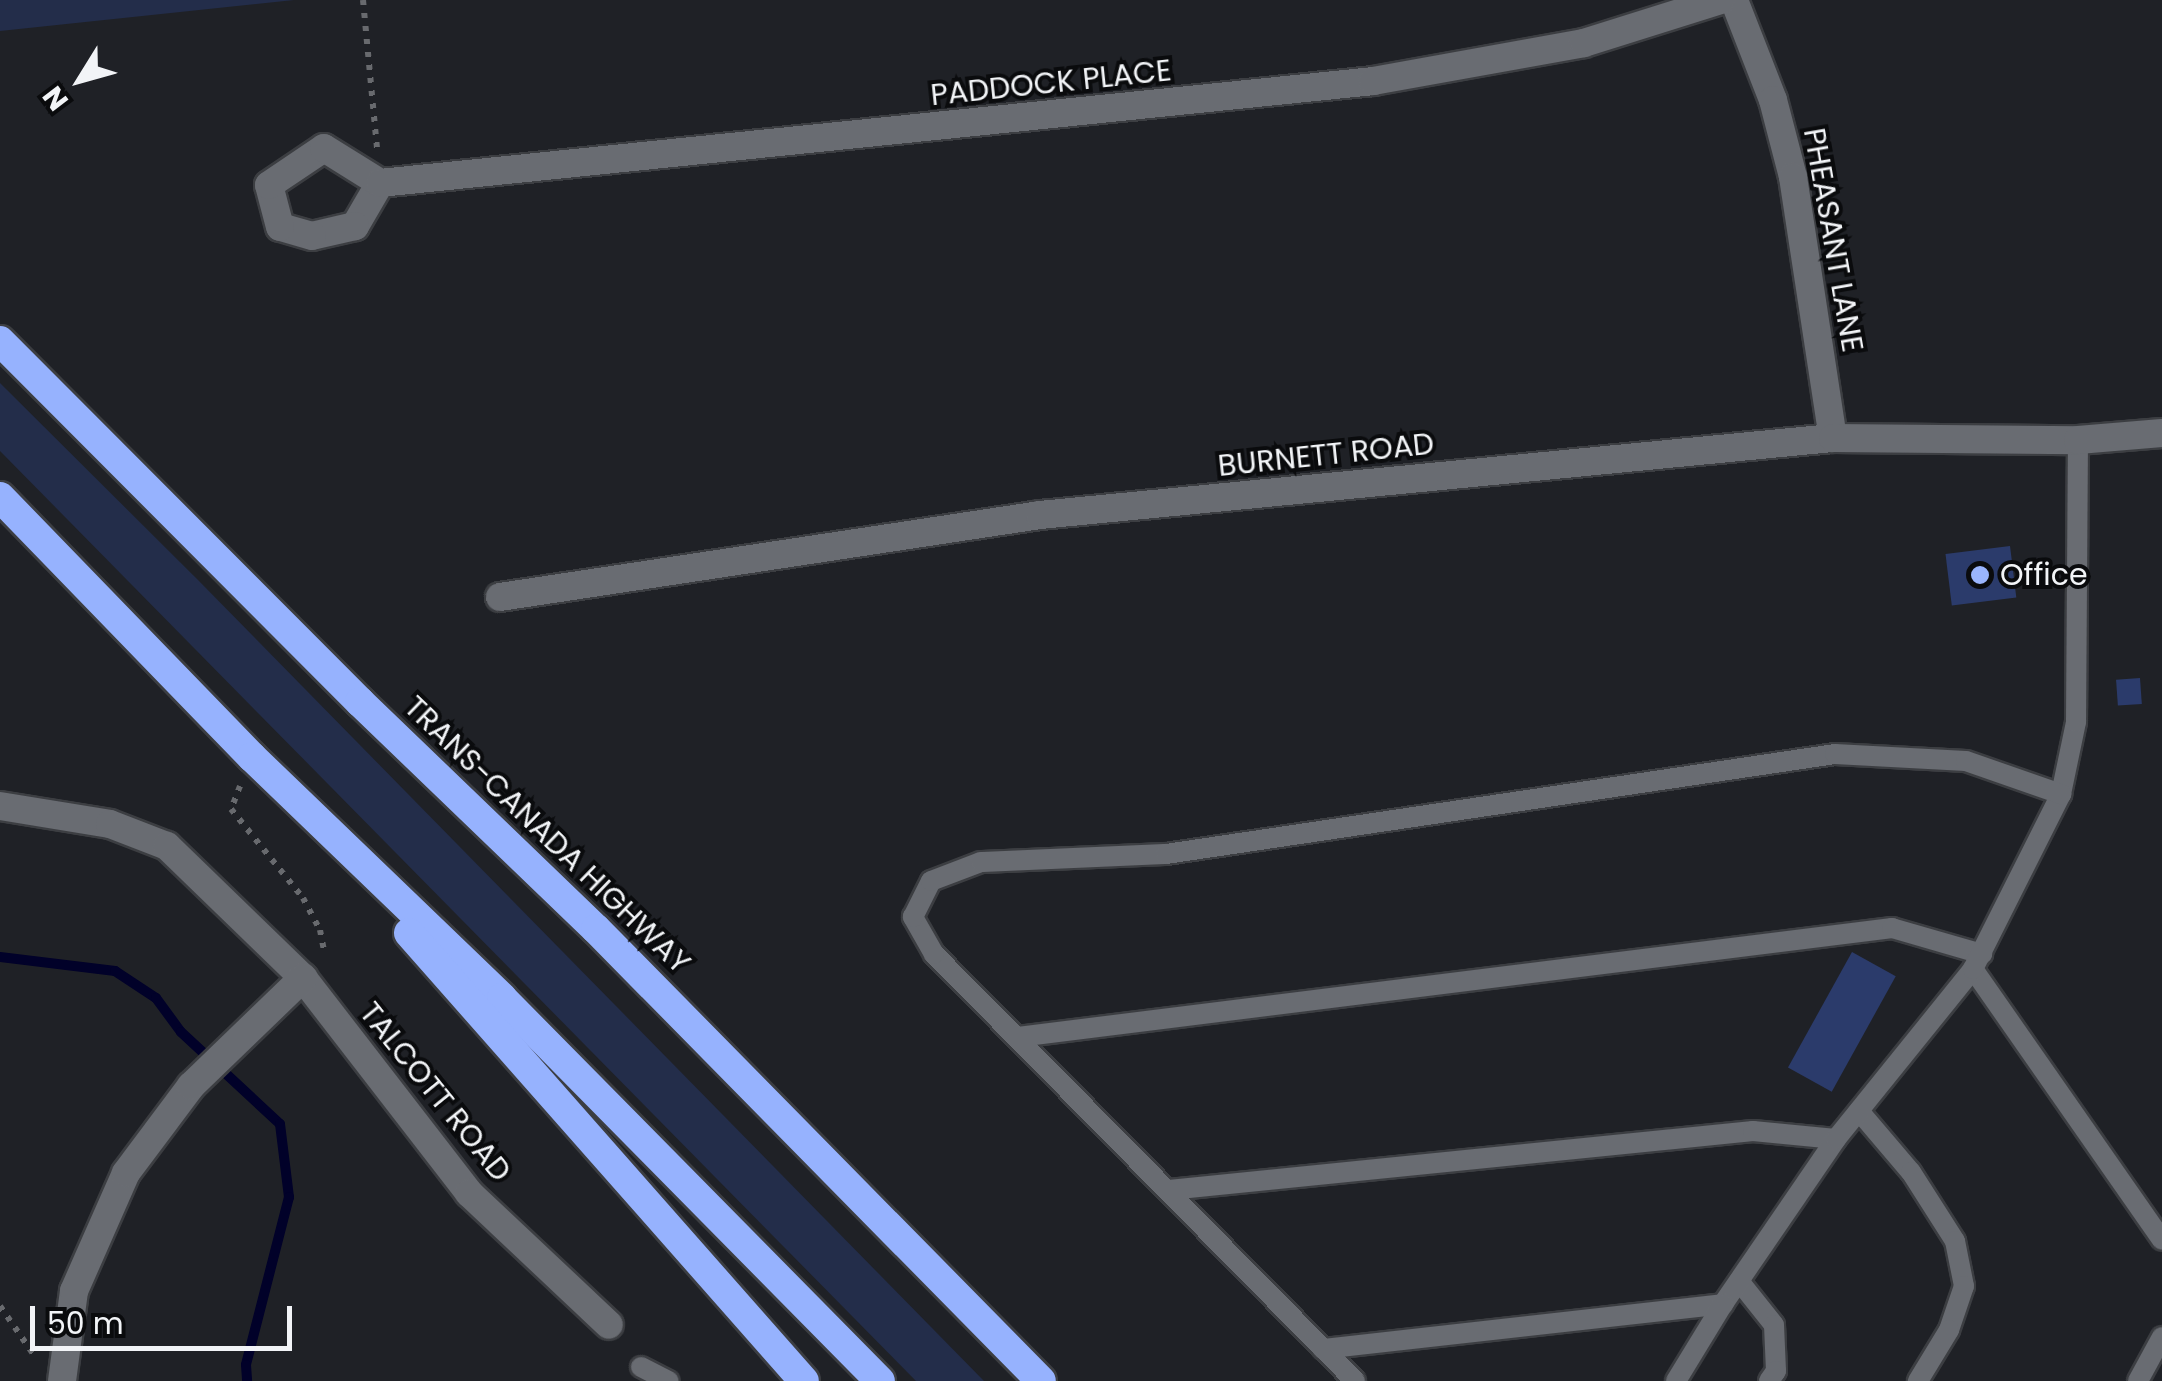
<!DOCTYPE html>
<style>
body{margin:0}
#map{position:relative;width:2162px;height:1381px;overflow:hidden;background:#1f2126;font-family:Poppins,sans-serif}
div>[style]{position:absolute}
.green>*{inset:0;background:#232d4a}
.stream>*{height:10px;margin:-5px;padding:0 5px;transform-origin:5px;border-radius:5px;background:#010129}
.building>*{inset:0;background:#2b3b6b;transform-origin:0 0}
.path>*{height:6px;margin-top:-3px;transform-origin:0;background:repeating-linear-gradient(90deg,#686a6e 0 5px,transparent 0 13px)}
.roads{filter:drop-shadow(2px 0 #3c3e42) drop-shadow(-2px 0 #3c3e42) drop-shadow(0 2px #3c3e42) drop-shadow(0 -2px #3c3e42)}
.service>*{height:20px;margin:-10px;padding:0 10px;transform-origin:10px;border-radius:10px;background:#696c72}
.minor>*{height:28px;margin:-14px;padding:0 14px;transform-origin:14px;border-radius:14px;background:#696c72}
.motorway>*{height:30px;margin:-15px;padding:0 15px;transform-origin:15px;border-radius:15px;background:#96b2fe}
.dots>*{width:28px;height:28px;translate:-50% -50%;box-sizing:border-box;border:5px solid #0a0b0d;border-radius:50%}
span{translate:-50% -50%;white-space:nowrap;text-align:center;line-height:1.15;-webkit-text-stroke:8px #0a0b0d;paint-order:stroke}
.street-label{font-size:30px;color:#f2f4f7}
.poi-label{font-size:30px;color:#f2f4f7}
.left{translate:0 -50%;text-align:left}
.north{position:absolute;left:30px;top:30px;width:100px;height:100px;-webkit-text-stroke:8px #0a0b0d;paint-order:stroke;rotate:233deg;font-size:28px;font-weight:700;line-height:40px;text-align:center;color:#f2f4f7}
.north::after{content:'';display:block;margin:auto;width:35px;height:45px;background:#f2f4f7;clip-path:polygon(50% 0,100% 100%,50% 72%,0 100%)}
.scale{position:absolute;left:30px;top:1306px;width:262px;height:45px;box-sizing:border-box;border:5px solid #f2f4f7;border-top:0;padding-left:12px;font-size:30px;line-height:35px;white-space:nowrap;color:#f2f4f7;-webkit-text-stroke:8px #0a0b0d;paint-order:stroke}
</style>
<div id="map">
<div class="green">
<div style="clip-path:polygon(0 0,294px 0,0 31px)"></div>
<div style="clip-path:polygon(0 383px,198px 580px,984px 1381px,916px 1381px,0 451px)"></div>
</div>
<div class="stream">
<div style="left:0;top:957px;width:116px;rotate:6.9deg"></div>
<div style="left:115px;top:971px;width:49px;rotate:33.4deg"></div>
<div style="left:156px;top:998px;width:42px;rotate:53.7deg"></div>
<div style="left:181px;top:1032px;width:135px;rotate:42.9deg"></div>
<div style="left:280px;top:1124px;width:74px;rotate:83deg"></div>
<div style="left:289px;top:1197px;width:173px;rotate:104.4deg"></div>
<div style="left:246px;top:1365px;width:16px;rotate:86deg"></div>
</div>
<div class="building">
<div style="left:2010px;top:546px;width:52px;height:65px;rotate:83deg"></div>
<div style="left:2140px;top:678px;width:26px;height:24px;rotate:86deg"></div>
<div style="left:1852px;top:952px;width:50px;height:132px;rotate:29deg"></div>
</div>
<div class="path">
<div style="left:363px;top:0;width:149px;rotate:84.6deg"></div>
<div style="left:240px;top:786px;width:25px;rotate:111deg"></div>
<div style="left:231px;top:809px;width:114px;rotate:51deg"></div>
<div style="left:303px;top:898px;width:36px;rotate:62deg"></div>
<div style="left:320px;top:930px;width:25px;rotate:79deg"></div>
<div style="left:0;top:1306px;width:63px;rotate:55.3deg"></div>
</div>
<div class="roads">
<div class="service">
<div style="left:1973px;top:969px;width:330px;rotate:55.1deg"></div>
<div style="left:1018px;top:1037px;width:881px;rotate:-7.11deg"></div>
<div style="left:1892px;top:928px;width:94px;rotate:16.1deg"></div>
<div style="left:1859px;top:1111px;width:80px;rotate:49.6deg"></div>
<div style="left:1911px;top:1172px;width:82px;rotate:57.5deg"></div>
<div style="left:1955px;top:1241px;width:46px;rotate:78.7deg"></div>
<div style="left:1964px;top:1286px;width:46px;rotate:108.8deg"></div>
<div style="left:1949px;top:1330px;width:60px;rotate:121.3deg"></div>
<div style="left:1169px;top:1190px;width:587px;rotate:-5.77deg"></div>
<div style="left:1753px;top:1131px;width:83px;rotate:5.5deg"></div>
<div style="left:1739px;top:1281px;width:56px;rotate:51.5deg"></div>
<div style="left:1774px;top:1325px;width:46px;rotate:87.5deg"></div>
<div style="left:1776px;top:1371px;width:12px;rotate:125deg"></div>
<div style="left:1323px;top:1349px;width:403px;rotate:-6.4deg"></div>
<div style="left:1723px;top:1304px;width:200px;rotate:-55.6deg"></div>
<div style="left:1836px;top:1139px;width:218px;rotate:-51.1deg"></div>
<div style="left:1973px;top:969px;width:196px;rotate:-63.3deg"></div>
<div style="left:2061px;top:794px;width:74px;rotate:-78.2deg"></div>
<div style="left:2076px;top:722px;width:282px;rotate:-89.6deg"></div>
<div style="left:641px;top:1367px;width:31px;rotate:27deg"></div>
<div style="left:1355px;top:1381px;width:600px;rotate:-134.59deg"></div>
<div style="left:934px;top:954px;width:43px;rotate:-119.6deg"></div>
<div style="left:913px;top:917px;width:40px;rotate:-63.4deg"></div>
<div style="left:931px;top:881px;width:53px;rotate:-20.8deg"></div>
<div style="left:981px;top:862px;width:185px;rotate:-2.5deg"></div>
<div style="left:1166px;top:854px;width:676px;rotate:-8.5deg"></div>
<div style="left:1835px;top:754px;width:131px;rotate:3.1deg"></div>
<div style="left:1966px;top:761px;width:101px;rotate:19.2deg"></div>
<div style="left:1676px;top:1381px;width:90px;rotate:-58.6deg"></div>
<div style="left:2138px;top:1381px;width:50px;rotate:-61.4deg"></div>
</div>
<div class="minor">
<div style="left:1734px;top:0;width:107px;rotate:68.7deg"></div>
<div style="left:1773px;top:100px;width:80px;rotate:75.4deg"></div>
<div style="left:1793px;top:177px;width:264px;rotate:81.3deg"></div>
<div style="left:380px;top:183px;width:50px;rotate:120.2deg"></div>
<div style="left:355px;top:226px;width:44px;rotate:166.9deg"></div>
<div style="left:312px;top:236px;width:33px;rotate:-164deg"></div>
<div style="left:280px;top:227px;width:43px;rotate:-104.7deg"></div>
<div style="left:269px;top:185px;width:66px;rotate:-33.9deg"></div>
<div style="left:324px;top:148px;width:66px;rotate:32deg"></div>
<div style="left:380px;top:183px;width:998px;rotate:-5.86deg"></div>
<div style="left:1373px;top:81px;width:214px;rotate:-10.2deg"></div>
<div style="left:1584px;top:43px;width:143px;rotate:-17.5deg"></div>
<div style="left:500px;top:597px;width:546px;rotate:-8.63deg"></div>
<div style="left:1040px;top:515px;width:797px;rotate:-5.55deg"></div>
<div style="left:1833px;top:438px;width:245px;rotate:0.5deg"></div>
<div style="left:2078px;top:440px;width:84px;rotate:-4.8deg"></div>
<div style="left:0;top:806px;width:111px;rotate:9.3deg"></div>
<div style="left:110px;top:824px;width:61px;rotate:21.1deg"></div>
<div style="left:167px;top:846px;width:190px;rotate:44.1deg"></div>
<div style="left:303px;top:978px;width:272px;rotate:52.3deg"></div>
<div style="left:469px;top:1193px;width:192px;rotate:43.3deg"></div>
<div style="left:62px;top:1381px;width:91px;rotate:-82.4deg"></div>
<div style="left:74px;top:1291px;width:129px;rotate:-66.2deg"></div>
<div style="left:126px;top:1173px;width:109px;rotate:-53.2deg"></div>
<div style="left:191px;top:1086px;width:156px;rotate:-44deg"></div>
</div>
<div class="motorway">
<div style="left:0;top:341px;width:510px;rotate:45.08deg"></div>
<div style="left:360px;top:702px;width:327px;rotate:43.9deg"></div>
<div style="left:596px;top:929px;width:634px;rotate:45.45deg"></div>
<div style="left:0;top:497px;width:362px;rotate:45.9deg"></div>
<div style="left:252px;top:757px;width:347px;rotate:43.9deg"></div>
<div style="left:502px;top:998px;width:538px;rotate:45.38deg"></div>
<div style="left:409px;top:933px;width:597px;rotate:48.6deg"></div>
</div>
</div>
<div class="dots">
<div style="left:1980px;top:575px;background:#9ab5fd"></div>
</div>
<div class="street-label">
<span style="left:1051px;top:83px;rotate:-6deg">PADDOCK PLACE</span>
<span style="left:1833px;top:240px;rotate:80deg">PHEASANT LANE</span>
<span style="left:1326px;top:455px;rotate:-6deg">BURNETT ROAD</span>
<span style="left:547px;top:835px;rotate:44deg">TRANS-CANADA HIGHWAY</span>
<span style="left:435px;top:1092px;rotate:51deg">TALCOTT ROAD</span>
</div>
<div class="poi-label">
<span class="left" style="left:2000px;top:575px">Office</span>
</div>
<div class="north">N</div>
<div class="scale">50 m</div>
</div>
